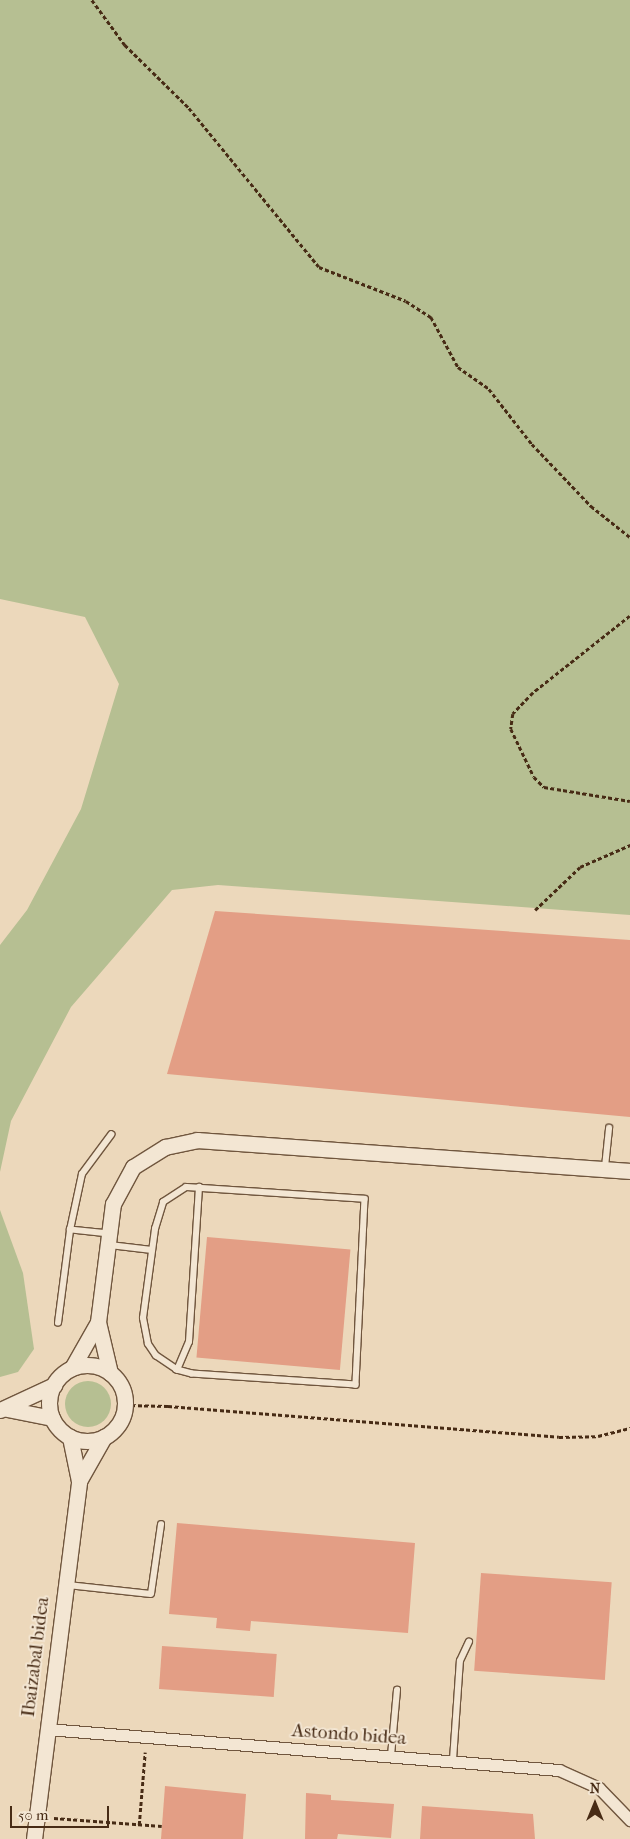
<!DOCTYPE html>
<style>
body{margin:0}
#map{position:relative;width:630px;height:1839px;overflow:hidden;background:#ecd8bb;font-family:"IM FELL French Canon",serif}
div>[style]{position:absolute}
.green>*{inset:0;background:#b6bf92}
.round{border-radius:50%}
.building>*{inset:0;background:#e39e85;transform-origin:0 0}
.path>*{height:2.5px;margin-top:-1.25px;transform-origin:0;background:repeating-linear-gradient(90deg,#472b15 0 4px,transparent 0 6.5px)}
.roads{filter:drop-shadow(1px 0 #70563e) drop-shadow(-1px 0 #70563e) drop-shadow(0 1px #70563e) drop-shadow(0 -1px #70563e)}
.service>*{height:5.5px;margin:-2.75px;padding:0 2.75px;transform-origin:2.75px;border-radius:2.75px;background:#f3e6d3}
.minor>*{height:11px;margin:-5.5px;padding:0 5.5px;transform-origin:5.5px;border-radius:5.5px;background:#f3e6d3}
.tertiary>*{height:15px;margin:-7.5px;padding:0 7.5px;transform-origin:7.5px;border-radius:7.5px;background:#f3e6d3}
.tertiary>.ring{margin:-7.5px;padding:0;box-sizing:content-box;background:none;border:15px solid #f3e6d3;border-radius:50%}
span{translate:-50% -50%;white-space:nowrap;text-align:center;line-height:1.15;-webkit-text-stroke:4px #f3e6d3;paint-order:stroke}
.street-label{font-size:19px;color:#472b15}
.north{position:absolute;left:570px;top:1779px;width:50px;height:50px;-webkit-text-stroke:4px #f3e6d3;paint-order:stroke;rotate:0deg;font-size:14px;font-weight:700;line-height:20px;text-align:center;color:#472b15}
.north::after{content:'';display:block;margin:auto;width:18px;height:22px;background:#472b15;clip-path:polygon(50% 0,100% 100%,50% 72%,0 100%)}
.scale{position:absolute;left:10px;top:1806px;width:99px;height:22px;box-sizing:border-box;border:2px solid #472b15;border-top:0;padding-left:6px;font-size:15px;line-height:18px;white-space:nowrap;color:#472b15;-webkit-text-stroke:4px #f3e6d3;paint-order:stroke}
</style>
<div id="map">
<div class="green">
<div style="clip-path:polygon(0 0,630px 0,630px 915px,218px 885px,172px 890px,71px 1007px,11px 1121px,0 1172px,0 945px,27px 910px,81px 809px,119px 684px,85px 617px,0 599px)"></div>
<div style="clip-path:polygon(0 1210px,23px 1273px,34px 1349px,18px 1372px,0 1377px)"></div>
<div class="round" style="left:65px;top:1381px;width:46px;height:46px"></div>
</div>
<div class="building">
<div style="clip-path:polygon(215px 911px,630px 940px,630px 1117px,167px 1074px)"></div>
<div style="left:207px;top:1237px;width:144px;height:121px;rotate:5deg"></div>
<div style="clip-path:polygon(177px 1523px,415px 1543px,408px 1633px,251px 1621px,250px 1631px,216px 1628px,217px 1618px,169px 1614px)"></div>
<div style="left:481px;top:1573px;width:131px;height:98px;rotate:4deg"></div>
<div style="left:162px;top:1646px;width:115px;height:43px;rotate:4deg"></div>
<div style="clip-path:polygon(165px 1786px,246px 1794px,243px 1839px,161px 1839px)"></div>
<div style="clip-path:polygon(306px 1793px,331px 1795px,331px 1800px,394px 1804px,391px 1838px,338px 1834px,337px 1839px,305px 1839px)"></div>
<div style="clip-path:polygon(422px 1806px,533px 1814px,535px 1839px,420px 1839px)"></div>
</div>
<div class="path">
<div style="left:92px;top:0;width:56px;rotate:53.7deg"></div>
<div style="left:125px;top:45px;width:90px;rotate:44.5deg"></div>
<div style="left:189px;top:108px;width:205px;rotate:50.7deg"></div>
<div style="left:319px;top:267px;width:93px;rotate:21.3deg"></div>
<div style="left:406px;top:301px;width:30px;rotate:33deg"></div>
<div style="left:431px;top:317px;width:57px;rotate:61.6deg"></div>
<div style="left:458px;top:367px;width:38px;rotate:35deg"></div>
<div style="left:489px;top:389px;width:70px;rotate:52deg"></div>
<div style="left:532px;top:444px;width:86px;rotate:46.4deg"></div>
<div style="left:591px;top:506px;width:50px;rotate:38.5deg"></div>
<div style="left:630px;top:616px;width:124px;rotate:141.6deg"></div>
<div style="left:533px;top:693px;width:29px;rotate:134deg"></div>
<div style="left:513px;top:714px;width:15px;rotate:98deg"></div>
<div style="left:511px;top:729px;width:53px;rotate:64.4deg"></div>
<div style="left:534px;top:777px;width:14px;rotate:45deg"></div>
<div style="left:544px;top:787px;width:87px;rotate:9.2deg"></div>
<div style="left:535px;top:910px;width:62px;rotate:-43.7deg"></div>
<div style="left:580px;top:867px;width:55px;rotate:-23.7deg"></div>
<div style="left:125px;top:1405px;width:43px;rotate:1.3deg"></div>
<div style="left:168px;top:1406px;width:392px;rotate:4.5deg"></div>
<div style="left:559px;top:1437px;width:39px;rotate:-1deg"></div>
<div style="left:598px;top:1436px;width:33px;rotate:-14deg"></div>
<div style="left:54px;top:1818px;width:108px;rotate:4.2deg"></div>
<div style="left:139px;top:1825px;width:73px;rotate:-85.3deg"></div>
</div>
<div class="roads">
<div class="service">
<div style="left:605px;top:1167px;width:39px;rotate:-84deg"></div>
<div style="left:186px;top:1187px;width:179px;rotate:3.8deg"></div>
<div style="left:365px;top:1199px;width:186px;rotate:92.8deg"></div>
<div style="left:356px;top:1385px;width:164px;rotate:-176.2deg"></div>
<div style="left:192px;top:1374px;width:16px;rotate:-165deg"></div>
<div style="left:177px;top:1370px;width:25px;rotate:-146deg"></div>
<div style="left:156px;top:1356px;width:14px;rotate:-124deg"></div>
<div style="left:148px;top:1344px;width:26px;rotate:-101deg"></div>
<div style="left:143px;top:1318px;width:90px;rotate:-82.3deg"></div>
<div style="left:155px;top:1229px;width:28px;rotate:-73deg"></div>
<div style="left:163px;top:1202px;width:27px;rotate:-33deg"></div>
<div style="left:109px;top:1234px;width:39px;rotate:-174deg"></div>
<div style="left:70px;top:1230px;width:57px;rotate:-77.9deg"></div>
<div style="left:82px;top:1174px;width:49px;rotate:-53.4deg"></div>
<div style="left:110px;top:1245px;width:42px;rotate:6.8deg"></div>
<div style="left:58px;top:1323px;width:94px;rotate:-82.6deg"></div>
<div style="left:177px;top:1370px;width:30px;rotate:-67deg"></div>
<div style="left:189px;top:1342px;width:155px;rotate:-86.3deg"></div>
<div style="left:68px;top:1585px;width:83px;rotate:6.2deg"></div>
<div style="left:151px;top:1594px;width:70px;rotate:-81.8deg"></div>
<div style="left:391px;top:1756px;width:66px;rotate:-84.8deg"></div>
<div style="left:453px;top:1760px;width:99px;rotate:-86deg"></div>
<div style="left:460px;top:1661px;width:21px;rotate:-65deg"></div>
</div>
<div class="minor">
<div style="left:47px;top:1729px;width:514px;rotate:4.58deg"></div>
<div style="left:559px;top:1770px;width:44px;rotate:24.2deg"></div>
<div style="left:599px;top:1788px;width:45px;rotate:45.9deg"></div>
</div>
<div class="tertiary">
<div class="ring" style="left:49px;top:1365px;width:61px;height:61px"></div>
<div style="left:72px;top:1368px;width:53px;rotate:-60.5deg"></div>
<div style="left:110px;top:1373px;width:52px;rotate:-103.2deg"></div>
<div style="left:98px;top:1322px;width:119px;rotate:-82.8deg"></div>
<div style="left:113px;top:1204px;width:42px;rotate:-61.6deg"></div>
<div style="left:133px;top:1167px;width:38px;rotate:-32deg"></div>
<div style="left:165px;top:1147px;width:33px;rotate:-12deg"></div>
<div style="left:197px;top:1140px;width:434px;rotate:4.1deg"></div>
<div style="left:7px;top:1409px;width:46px;rotate:11.3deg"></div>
<div style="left:0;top:1410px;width:60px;rotate:-24.8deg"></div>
<div style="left:79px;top:1481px;width:51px;rotate:-60.4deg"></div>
<div style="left:34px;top:1839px;width:361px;rotate:-82.8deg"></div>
<div style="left:79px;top:1481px;width:45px;rotate:-101.6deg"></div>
</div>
</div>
<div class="street-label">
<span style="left:36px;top:1657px;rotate:-83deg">Ibaizabal bidea</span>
<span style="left:349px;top:1735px;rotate:4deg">Astondo bidea</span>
</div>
<div class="north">N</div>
<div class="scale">50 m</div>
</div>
